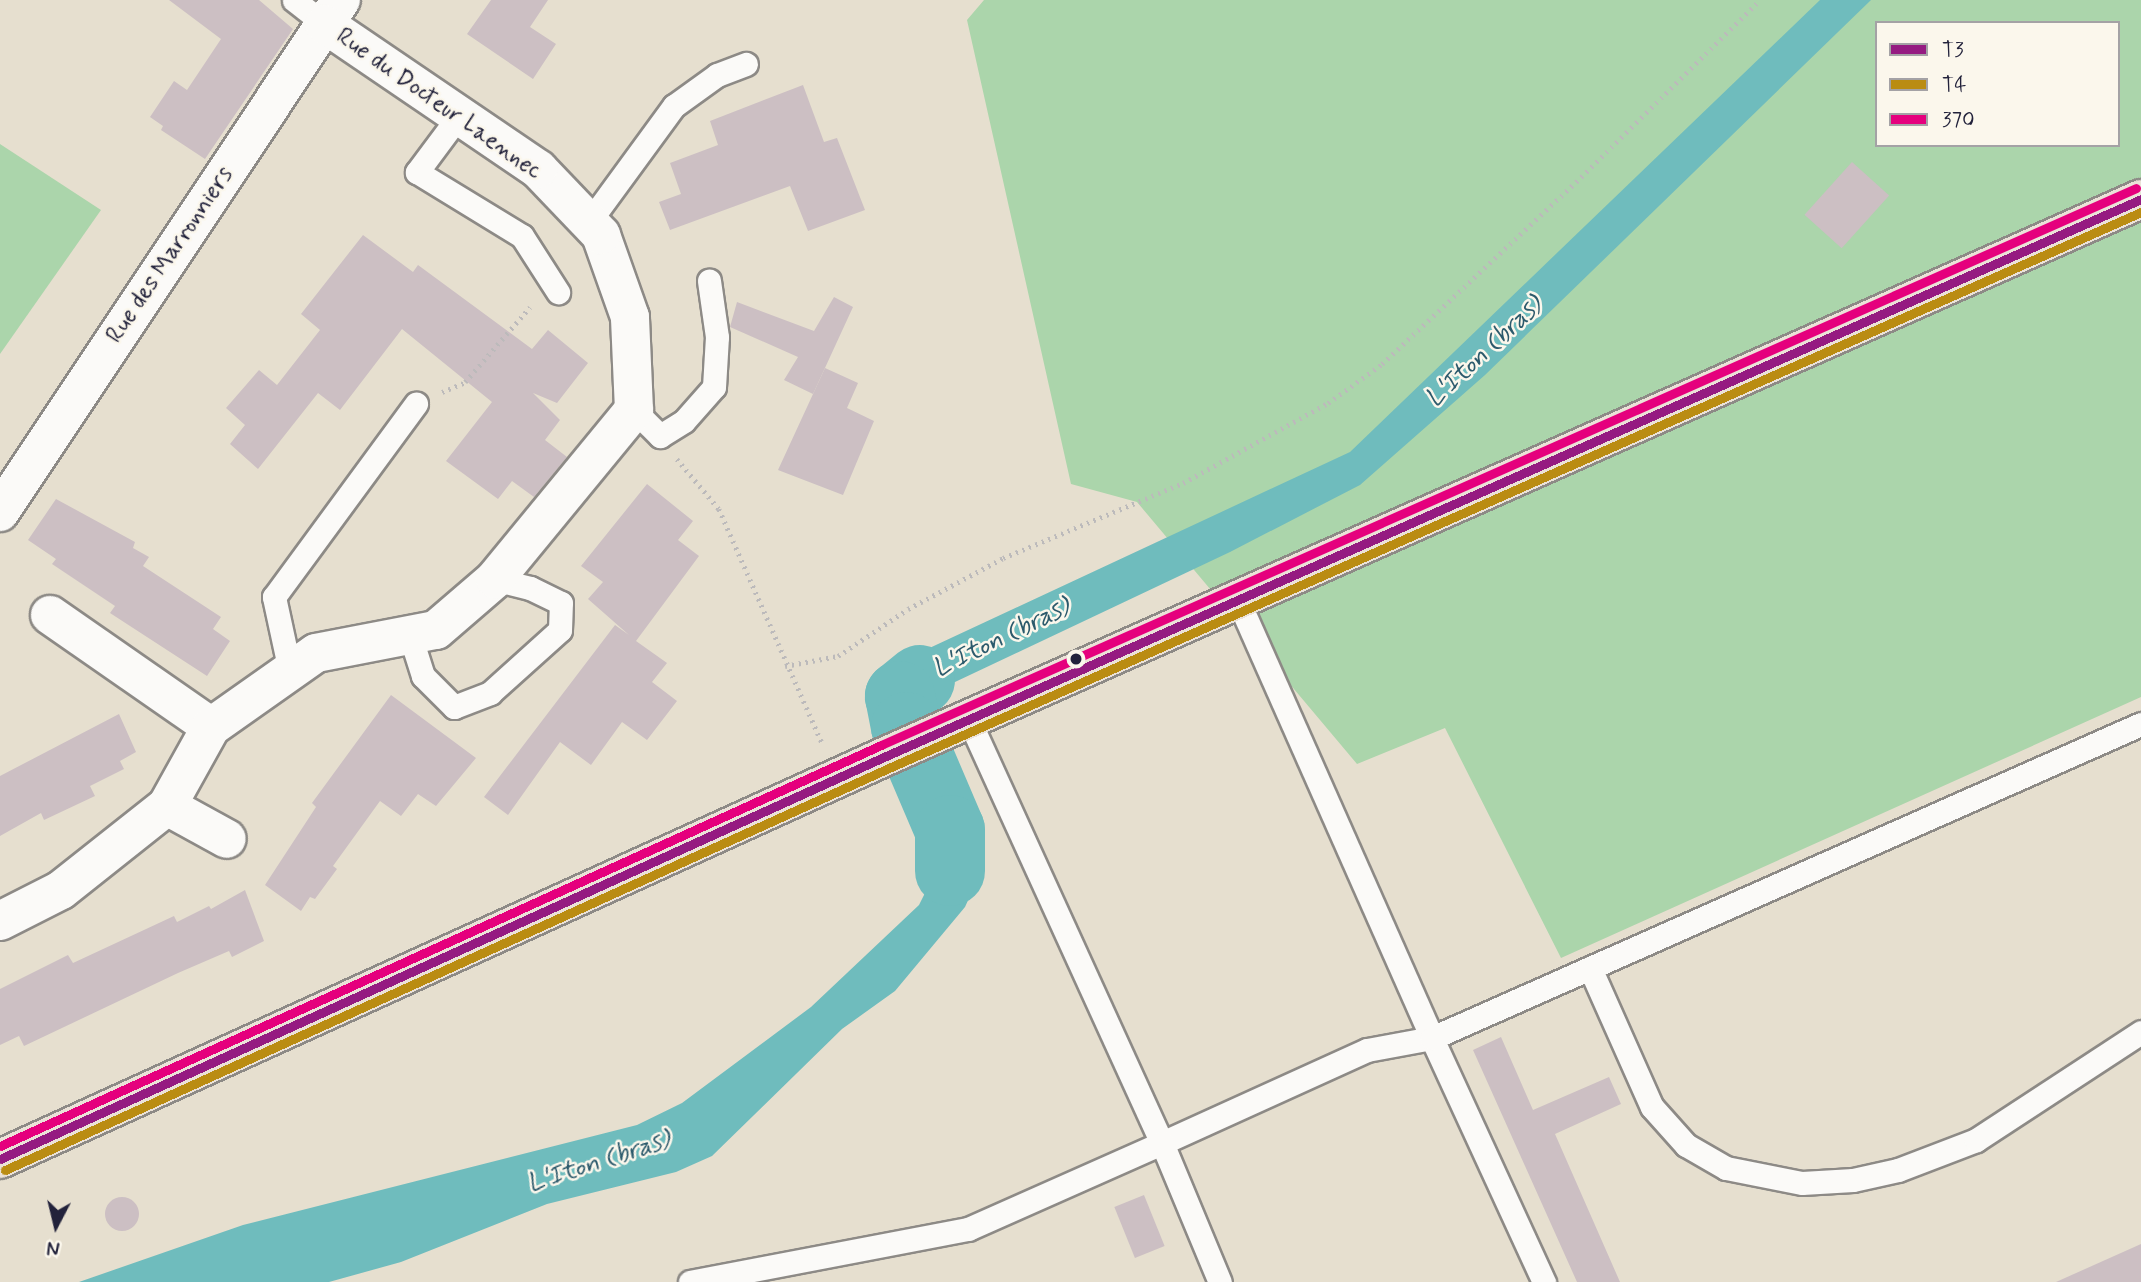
<!DOCTYPE html>
<style>
body{margin:0}
#map{position:relative;width:2141px;height:1282px;overflow:hidden;background:#e6dfcf;font-family:Mynerve,sans-serif}
div>[style]{position:absolute}
.green>*{inset:0;background:#abd5ab}
.water>*{inset:0;background:#6fbcbd}
.river>*{height:70px;margin:-35px;padding:0 35px;transform-origin:35px;border-radius:35px;background:#6fbcbd}
.building>*{inset:0;background:#ccbfc3;transform-origin:0 0}
.round{border-radius:50%}
.path>*{height:4.5px;margin-top:-2.25px;transform-origin:0;background:repeating-linear-gradient(90deg,#bcbabb 0 2px,transparent 0 7px)}
.roads{filter:drop-shadow(2px 0 #8d8a86) drop-shadow(-2px 0 #8d8a86) drop-shadow(0 2px #8d8a86) drop-shadow(0 -2px #8d8a86)}
.lane>*{height:23px;margin:-11.5px;padding:0 11.5px;transform-origin:11.5px;border-radius:11.5px;background:#fbfaf8}
.street>*{height:38px;margin:-19px;padding:0 19px;transform-origin:19px;border-radius:19px;background:#fbfaf8}
.primary>*{height:38px;margin:-19px;padding:0 19px;transform-origin:19px;border-radius:19px;background:#ebe2d8}
.bus-1>*{height:9px;margin:-4.5px;padding:0 4.5px;transform-origin:4.5px;border-radius:4.5px;background:#951b81}
.bus-2>*{height:9px;margin:-4.5px;padding:0 4.5px;transform-origin:4.5px;border-radius:4.5px;background:#ba8c12}
.bus-3>*{height:9px;margin:-4.5px;padding:0 4.5px;transform-origin:4.5px;border-radius:4.5px;background:#e5007d}
.dots>*{width:19px;height:19px;translate:-50% -50%;box-sizing:border-box;border:4px solid #fbf7ec;border-radius:50%}
span{translate:-50% -50%;white-space:nowrap;text-align:center;line-height:1.15;-webkit-text-stroke:5px #fbf7ec;paint-order:stroke}
.street-label{font-size:24px;color:#22223b}
.water-label{font-size:26px;color:#2c5a6c;font-style:italic}
.legend{position:absolute;left:1875px;top:21px;width:245px;height:126px;box-sizing:border-box;background:#fbf7ec;border:2px solid #a4a2a5;margin:0;padding:9px 12px;list-style:none;font-size:21px;color:#22223b}
.legend li{display:flex;align-items:center;gap:14px;height:35px}
.legend b{width:35px;border:2px solid #a4a2a5}
.north{position:absolute;left:21px;top:1191px;width:70px;height:70px;-webkit-text-stroke:5px #fbf7ec;paint-order:stroke;rotate:187deg;font-size:19px;font-weight:700;line-height:28px;text-align:center;color:#22223b}
.north::after{content:'';display:block;margin:auto;width:24px;height:32px;background:#22223b;clip-path:polygon(50% 0,100% 100%,50% 72%,0 100%)}
</style>
<div id="map">
<div class="green">
<div style="clip-path:polygon(evenodd,984px 0,2141px 0,2141px 697px,1561px 958px,1445px 728px,1357px 764px,1137px 502px,1071px 484px,967px 20px,984px 0,1877px 23px,2118px 23px,2118px 145px,1877px 145px,1877px 23px)"></div>
<div style="clip-path:polygon(0 144px,101px 210px,0 354px)"></div>
</div>
<div class="water">
<div style="clip-path:polygon(1820px 0,1871px 0,1485px 375px,1360px 485px,1230px 552px,919px 699px,925px 719px,892px 734px,876px 709px,893px 665px,1350px 452px)"></div>
<div style="clip-path:polygon(945px 773px,962px 807px,970px 896px,965px 907px,895px 991px,842px 1029px,712px 1156px,676px 1172px,547px 1204px,401px 1262px,329px 1282px,79px 1282px,243px 1225px,637px 1125px,682px 1103px,811px 1007px,919px 905px,936px 871px,933px 842px,911px 788px)"></div>
</div>
<div class="river">
<div style="left:920px;top:680px;width:26px;rotate:141deg"></div>
<div style="left:900px;top:696px;width:32px;rotate:79deg"></div>
<div style="left:906px;top:727px;width:112px;rotate:66.9deg"></div>
<div style="left:950px;top:830px;width:41px;rotate:90deg"></div>
</div>
<div class="building">
<div style="clip-path:polygon(169px 0,259px 0,293px 29px,205px 159px,161px 130px,163px 126px,150px 117px,174px 81px,187px 90px,221px 39px)"></div>
<div style="clip-path:polygon(491px 0,548px 0,530px 27px,556px 44px,533px 79px,467px 34px)"></div>
<div style="clip-path:polygon(803px 85px,824px 142px,837px 138px,865px 210px,808px 231px,790px 186px,670px 230px,659px 202px,681px 194px,670px 163px,718px 145px,710px 121px)"></div>
<div style="left:1852px;top:162px;width:50px;height:71px;rotate:42deg"></div>
<div style="clip-path:polygon(363px 235px,413px 272px,418px 265px,532px 349px,548px 330px,588px 363px,557px 403px,533px 393px,560px 420px,545px 440px,567px 457px,534px 497px,512px 481px,498px 499px,446px 461px,492px 402px,402px 329px,340px 410px,318px 393px,258px 469px,230px 444px,245px 425px,226px 408px,259px 370px,277px 385px,320px 330px,301px 314px)"></div>
<div style="clip-path:polygon(834px 297px,853px 307px,813px 394px,784px 380px,798px 357px,730px 327px,737px 302px,814px 331px)"></div>
<div style="clip-path:polygon(825px 368px,858px 383px,847px 408px,874px 421px,843px 495px,778px 470px)"></div>
<div style="clip-path:polygon(647px 484px,693px 521px,678px 540px,699px 556px,636px 641px,667px 663px,652px 682px,677px 701px,647px 740px,622px 722px,591px 765px,560px 742px,508px 815px,484px 797px,615px 625px,629px 635px,588px 599px,603px 582px,581px 566px)"></div>
<div style="clip-path:polygon(56px 499px,135px 542px,133px 548px,149px 557px,143px 566px,221px 617px,213px 629px,230px 641px,207px 676px,110px 613px,115px 606px,52px 564px,56px 559px,28px 540px)"></div>
<div style="clip-path:polygon(391px 695px,476px 758px,436px 806px,418px 794px,401px 816px,380px 801px,333px 866px,337px 869px,315px 899px,310px 897px,301px 911px,265px 885px,316px 807px,312px 803px)"></div>
<div style="clip-path:polygon(119px 714px,136px 752px,120px 761px,124px 769px,90px 786px,95px 796px,44px 820px,41px 813px,0 836px,0 776px)"></div>
<div style="clip-path:polygon(245px 890px,264px 941px,232px 957px,229px 951px,178px 973px,24px 1046px,19px 1036px,0 1045px,0 989px,68px 955px,73px 963px,174px 916px,177px 922px,209px 906px,211px 909px)"></div>
<div style="clip-path:polygon(1501px 1037px,1533px 1110px,1609px 1077px,1621px 1104px,1555px 1134px,1620px 1282px,1577px 1282px,1473px 1050px)"></div>
<div style="left:1144px;top:1195px;width:55px;height:32px;rotate:68deg"></div>
<div class="round" style="left:105px;top:1197px;width:34px;height:34px"></div>
<div style="clip-path:polygon(2141px 1244px,2141px 1282px,2056px 1282px)"></div>
</div>
<div class="path">
<div style="left:442px;top:392px;width:25px;rotate:-23deg"></div>
<div style="left:465px;top:382px;width:99px;rotate:-49.1deg"></div>
<div style="left:677px;top:459px;width:65px;rotate:50deg"></div>
<div style="left:719px;top:509px;width:255px;rotate:66.2deg"></div>
<div style="left:785px;top:666px;width:54px;rotate:-10.7deg"></div>
<div style="left:838px;top:656px;width:84px;rotate:-33.9deg"></div>
<div style="left:908px;top:609px;width:108px;rotate:-28.2deg"></div>
<div style="left:1003px;top:558px;width:195px;rotate:-22.6deg"></div>
<div style="left:1183px;top:483px;width:166px;rotate:-28.9deg"></div>
<div style="left:1328px;top:403px;width:67px;rotate:-35.8deg"></div>
<div style="left:1382px;top:364px;width:266px;rotate:-43.2deg"></div>
<div style="left:1576px;top:182px;width:259px;rotate:-44.7deg"></div>
</div>
<div class="roads">
<div class="lane">
<div style="left:294px;top:0;width:39px;rotate:38deg"></div>
<div style="left:458px;top:117px;width:69px;rotate:126.7deg"></div>
<div style="left:417px;top:172px;width:123px;rotate:31.4deg"></div>
<div style="left:522px;top:236px;width:67px;rotate:57.3deg"></div>
<div style="left:589px;top:222px;width:144px;rotate:-53.8deg"></div>
<div style="left:674px;top:106px;width:53px;rotate:-35.8deg"></div>
<div style="left:717px;top:75px;width:31px;rotate:-21deg"></div>
<div style="left:634px;top:410px;width:37px;rotate:45deg"></div>
<div style="left:660px;top:436px;width:28px;rotate:-32deg"></div>
<div style="left:684px;top:421px;width:45px;rotate:-48.6deg"></div>
<div style="left:714px;top:387px;width:50px;rotate:-86.6deg"></div>
<div style="left:717px;top:337px;width:57px;rotate:-98.1deg"></div>
<div style="left:410px;top:635px;width:43px;rotate:72.4deg"></div>
<div style="left:423px;top:676px;width:44px;rotate:45deg"></div>
<div style="left:454px;top:707px;width:39px;rotate:-21deg"></div>
<div style="left:490px;top:693px;width:94px;rotate:-42deg"></div>
<div style="left:560px;top:630px;width:27px;rotate:-88deg"></div>
<div style="left:561px;top:603px;width:34px;rotate:-154deg"></div>
<div style="left:530px;top:588px;width:36px;rotate:-166deg"></div>
<div style="left:290px;top:671px;width:76px;rotate:-102.2deg"></div>
<div style="left:274px;top:597px;width:240px;rotate:-53.7deg"></div>
<div style="left:969px;top:720px;width:465px;rotate:65.5deg"></div>
<div style="left:1162px;top:1143px;width:225px;rotate:-24.4deg"></div>
<div style="left:1367px;top:1050px;width:66px;rotate:-10.5deg"></div>
<div style="left:1432px;top:1038px;width:477px;rotate:-113.9deg"></div>
<div style="left:1590px;top:968px;width:152px;rotate:66deg"></div>
<div style="left:1652px;top:1107px;width:51px;rotate:48.2deg"></div>
<div style="left:1686px;top:1145px;width:46px;rotate:29.9deg"></div>
<div style="left:1726px;top:1168px;width:77px;rotate:11.2deg"></div>
<div style="left:1802px;top:1183px;width:51px;rotate:-3.4deg"></div>
<div style="left:1853px;top:1180px;width:46px;rotate:-12.5deg"></div>
<div style="left:1898px;top:1170px;width:84px;rotate:-21deg"></div>
<div style="left:1976px;top:1140px;width:197px;rotate:-33.2deg"></div>
<div style="left:690px;top:1282px;width:283px;rotate:-10.8deg"></div>
<div style="left:968px;top:1229px;width:212px;rotate:-23.9deg"></div>
<div style="left:1162px;top:1143px;width:151px;rotate:67.4deg"></div>
<div style="left:1544px;top:1282px;width:268px;rotate:-114.7deg"></div>
<div style="left:1432px;top:1038px;width:775px;rotate:-23.89deg"></div>
</div>
<div class="street">
<div style="left:0;top:512px;width:615px;rotate:-56.34deg"></div>
<div style="left:50px;top:615px;width:196px;rotate:34.8deg"></div>
<div style="left:167px;top:806px;width:68px;rotate:28.8deg"></div>
<div style="left:0;top:921px;width:68px;rotate:-26.9deg"></div>
<div style="left:61px;top:890px;width:135px;rotate:-38.4deg"></div>
<div style="left:167px;top:806px;width:90px;rotate:-60.9deg"></div>
<div style="left:211px;top:727px;width:128px;rotate:-35.2deg"></div>
<div style="left:316px;top:653px;width:122px;rotate:-10.9deg"></div>
<div style="left:436px;top:630px;width:78px;rotate:-40.8deg"></div>
<div style="left:495px;top:579px;width:219px;rotate:-50.6deg"></div>
<div style="left:634px;top:410px;width:93px;rotate:-92.5deg"></div>
<div style="left:630px;top:317px;width:87px;rotate:-109.5deg"></div>
<div style="left:601px;top:235px;width:91px;rotate:-133.7deg"></div>
<div style="left:538px;top:169px;width:258px;rotate:-145.8deg"></div>
</div>
<div class="primary">
<div style="left:0;top:1159px;width:973px;rotate:-24.46deg"></div>
<div style="left:886px;top:756px;width:1373px;rotate:-23.93deg"></div>
</div>
</div>
<div class="bus-1">
<div style="left:0;top:1159px;width:973px;rotate:-24.46deg"></div>
<div style="left:886px;top:756px;width:1373px;rotate:-23.93deg"></div>
</div>
<div class="bus-2">
<div style="left:5px;top:1170px;width:973px;rotate:-24.46deg"></div>
<div style="left:891px;top:767px;width:1368px;rotate:-23.94deg"></div>
</div>
<div class="bus-3">
<div style="left:0;top:1146px;width:968px;rotate:-24.47deg"></div>
<div style="left:881px;top:745px;width:1373px;rotate:-23.93deg"></div>
</div>
<div class="dots">
<div style="left:1076px;top:659px;background:#22223b"></div>
</div>
<div class="street-label">
<span style="left:439px;top:104px;rotate:35deg">Rue du Docteur Laennec</span>
<span style="left:170px;top:255px;rotate:-56deg">Rue des Marronniers</span>
</div>
<div class="water-label">
<span style="left:1485px;top:353px;rotate:-43deg">L'Iton (bras)</span>
<span style="left:1002px;top:639px;rotate:-26deg">L'Iton (bras)</span>
<span style="left:599px;top:1163px;rotate:-18deg">L'Iton (bras)</span>
</div>
<ul class="legend">
<li><b style="height:9px;background:#951b81"></b>T3</li>
<li><b style="height:9px;background:#ba8c12"></b>T4</li>
<li><b style="height:9px;background:#e5007d"></b>370</li>
</ul>
<div class="north">N</div>
</div>
